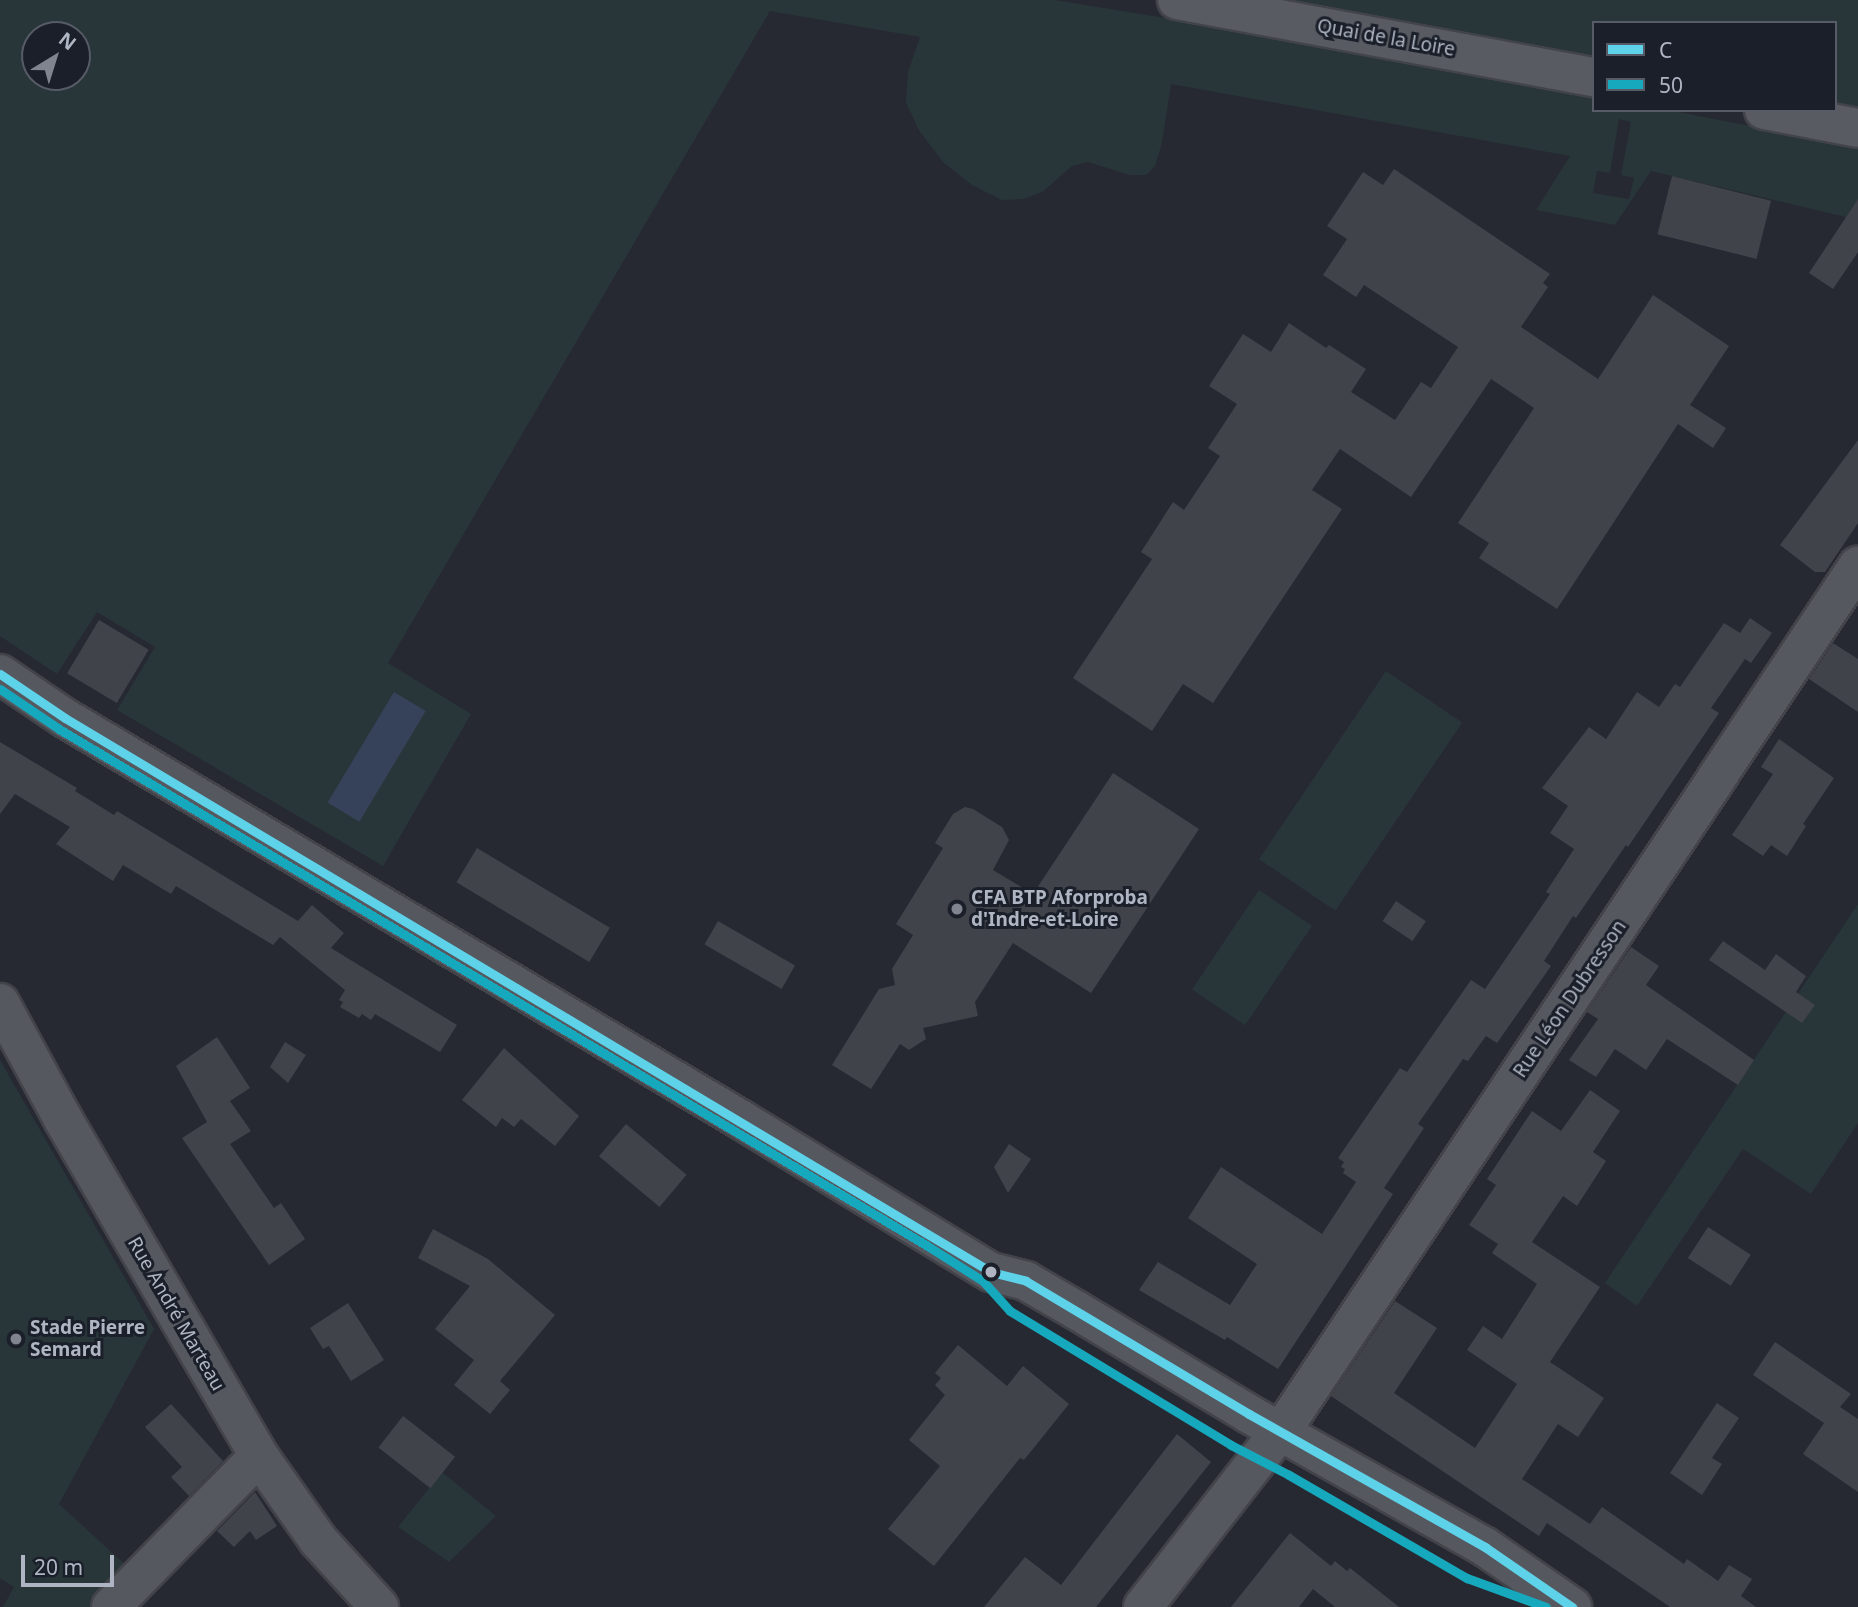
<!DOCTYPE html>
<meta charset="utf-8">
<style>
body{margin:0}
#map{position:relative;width:1858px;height:1607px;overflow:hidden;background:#262931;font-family:"Noto Sans",sans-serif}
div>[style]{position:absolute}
.green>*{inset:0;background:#283639;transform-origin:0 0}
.water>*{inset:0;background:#364259;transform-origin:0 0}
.building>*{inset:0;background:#40434a;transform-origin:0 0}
.roads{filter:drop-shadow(2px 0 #42444a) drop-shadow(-2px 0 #42444a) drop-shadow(0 2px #42444a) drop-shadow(0 -2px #42444a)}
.minor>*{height:38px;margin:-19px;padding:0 19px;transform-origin:19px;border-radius:19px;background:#56585f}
.major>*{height:38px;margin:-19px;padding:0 19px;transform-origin:19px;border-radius:19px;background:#585b61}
.bus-1>*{height:9px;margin:-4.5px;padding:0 4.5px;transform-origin:4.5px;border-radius:4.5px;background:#5ed2e9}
.bus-2>*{height:9px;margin:-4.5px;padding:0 4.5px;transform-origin:4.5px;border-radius:4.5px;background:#16a8bd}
.dots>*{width:19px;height:19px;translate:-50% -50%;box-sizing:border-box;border:4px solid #1a1f2a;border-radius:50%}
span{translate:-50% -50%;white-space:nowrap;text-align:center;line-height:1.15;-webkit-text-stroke:6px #1a1f2a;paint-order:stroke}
.street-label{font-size:19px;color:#afb5c2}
.poi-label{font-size:19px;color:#afb5c2;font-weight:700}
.left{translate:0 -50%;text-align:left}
.legend{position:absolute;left:1592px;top:21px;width:245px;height:91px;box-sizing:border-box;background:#1a1f2a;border:2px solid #565b67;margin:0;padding:9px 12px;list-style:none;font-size:21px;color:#afb5c2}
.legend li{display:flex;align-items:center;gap:14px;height:35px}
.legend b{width:35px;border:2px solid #565b67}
.north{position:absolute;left:21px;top:21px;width:70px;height:70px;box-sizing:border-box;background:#1a1f2a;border:2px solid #565b67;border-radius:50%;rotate:38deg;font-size:19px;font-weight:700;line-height:28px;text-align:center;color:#afb5c2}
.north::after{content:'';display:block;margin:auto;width:24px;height:32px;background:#7f848f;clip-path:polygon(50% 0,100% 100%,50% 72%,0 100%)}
.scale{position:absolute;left:21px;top:1555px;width:93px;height:32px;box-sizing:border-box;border:4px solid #afb5c2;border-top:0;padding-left:9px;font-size:21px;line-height:24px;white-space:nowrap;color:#afb5c2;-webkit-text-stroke:5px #1a1f2a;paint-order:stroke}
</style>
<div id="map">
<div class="green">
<div style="clip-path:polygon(evenodd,0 0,1055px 0,1287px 38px,1594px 95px,1594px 110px,1668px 110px,1858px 147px,1858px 215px,1849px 213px,1846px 217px,1651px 171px,1615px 225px,1536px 210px,1570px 156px,1171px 84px,1162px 143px,1155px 166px,1146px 175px,1130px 175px,1088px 162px,1072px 166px,1042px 192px,1024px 199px,1002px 200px,972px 185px,944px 163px,920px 132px,906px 103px,908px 72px,920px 37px,770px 11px,388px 663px,471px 714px,383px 866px,117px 710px,155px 647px,97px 612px,57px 674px,0 636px,0 0,35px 35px,77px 35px,77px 77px,35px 77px,35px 35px,0 0,1619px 119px,1631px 122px,1621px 175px,1634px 178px,1629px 199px,1593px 193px,1597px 171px,1610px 173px,1619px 119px)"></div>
<div style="clip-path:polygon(1277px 0,1858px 0,1858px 109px,1835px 105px,1835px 23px,1594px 23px,1594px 58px)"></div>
<div style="left:1386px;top:671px;width:92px;height:227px;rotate:34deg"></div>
<div style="left:1259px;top:890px;width:64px;height:120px;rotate:34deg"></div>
<div style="clip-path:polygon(1858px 904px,1858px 1123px,1811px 1194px,1743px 1149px,1637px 1306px,1605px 1283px)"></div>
<div style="clip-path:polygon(0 1060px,154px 1329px,59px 1504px,131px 1570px,97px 1607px,3px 1607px,14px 1587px,0 1578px)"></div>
<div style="clip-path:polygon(442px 1472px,496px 1516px,449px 1562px,398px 1527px)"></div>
</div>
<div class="water">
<div style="left:394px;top:692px;width:37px;height:129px;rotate:31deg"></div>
</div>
<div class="building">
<div style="clip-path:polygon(1394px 169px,1550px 274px,1543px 283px,1548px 287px,1521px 327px,1598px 379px,1653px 295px,1729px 346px,1690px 405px,1726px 428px,1713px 448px,1678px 424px,1557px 609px,1479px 558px,1489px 543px,1458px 523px,1534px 408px,1491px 379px,1411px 497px,1340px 449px,1312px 490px,1342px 509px,1213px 703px,1183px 684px,1152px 731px,1073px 678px,1152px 559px,1141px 552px,1173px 502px,1184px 510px,1220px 456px,1208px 448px,1237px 404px,1209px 386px,1243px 334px,1271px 352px,1289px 323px,1326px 348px,1329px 345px,1366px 369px,1351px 392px,1395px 420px,1421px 382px,1431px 388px,1458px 347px,1364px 285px,1356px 297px,1323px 275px,1347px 239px,1327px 226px,1363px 172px,1383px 185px)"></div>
<div style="left:1672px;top:176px;width:102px;height:60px;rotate:14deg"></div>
<div style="clip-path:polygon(1858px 199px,1858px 252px,1833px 289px,1809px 273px)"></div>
<div style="clip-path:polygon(1858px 440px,1858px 523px,1825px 572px,1815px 572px,1780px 545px)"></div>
<div style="clip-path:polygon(1750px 618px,1772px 633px,1751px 663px,1745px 659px,1711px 708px,1719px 713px,1628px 847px,1626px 845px,1576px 918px,1573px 916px,1544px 961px,1551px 966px,1497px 1043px,1486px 1036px,1468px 1061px,1463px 1059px,1418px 1124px,1424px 1128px,1384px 1188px,1393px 1194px,1278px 1369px,1227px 1337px,1225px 1340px,1139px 1290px,1158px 1262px,1230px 1305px,1257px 1264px,1188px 1218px,1221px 1167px,1322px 1234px,1356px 1182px,1343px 1173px,1345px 1169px,1341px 1167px,1344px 1162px,1338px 1158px,1400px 1068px,1407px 1072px,1471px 980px,1485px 989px,1550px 894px,1546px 892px,1574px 849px,1550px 833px,1568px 806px,1542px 788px,1589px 727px,1606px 739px,1637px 692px,1659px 707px,1675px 684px,1680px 687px,1724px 623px,1740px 633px)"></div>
<div style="left:99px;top:620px;width:58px;height:62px;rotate:31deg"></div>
<div style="clip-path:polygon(1833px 643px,1858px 659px,1858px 712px,1809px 679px)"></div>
<div style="clip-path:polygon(1779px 739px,1834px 778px,1803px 824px,1806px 826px,1787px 856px,1771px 845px,1763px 856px,1732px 835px,1773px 774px,1761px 767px)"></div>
<div style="clip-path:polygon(0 742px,77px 788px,75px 791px,114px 815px,117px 811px,298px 921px,312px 905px,344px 933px,331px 948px,457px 1025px,440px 1052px,375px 1014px,371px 1020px,362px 1014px,359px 1018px,340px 1007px,343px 1002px,339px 1000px,345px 990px,280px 937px,273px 945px,176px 886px,171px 894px,123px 865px,113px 881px,56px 844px,70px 827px,15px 794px,0 814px)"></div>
<div style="clip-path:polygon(1113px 773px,1199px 829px,1091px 993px,1013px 943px,975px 1002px,978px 1016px,923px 1028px,926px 1039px,909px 1050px,900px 1044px,871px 1089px,832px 1065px,879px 989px,895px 985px,892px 969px,913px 935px,896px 924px,943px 848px,935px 843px,953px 814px,965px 807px,973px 809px,1002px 827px,1009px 840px,993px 870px,1033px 894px)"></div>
<div style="left:477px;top:848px;width:155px;height:40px;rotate:31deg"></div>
<div style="left:1396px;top:901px;width:36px;height:24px;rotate:34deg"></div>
<div style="left:718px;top:921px;width:89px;height:27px;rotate:30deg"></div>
<div style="clip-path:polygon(1723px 941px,1765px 970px,1776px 954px,1806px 976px,1796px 992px,1815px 1005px,1802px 1023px,1709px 960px)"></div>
<div style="clip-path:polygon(1631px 947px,1659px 966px,1646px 985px,1754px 1060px,1738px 1085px,1667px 1039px,1646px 1070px,1615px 1049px,1596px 1077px,1569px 1060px,1598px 1019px,1587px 1012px)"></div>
<div style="clip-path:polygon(217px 1037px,250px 1088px,230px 1101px,251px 1131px,230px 1144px,274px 1208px,281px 1203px,305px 1239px,269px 1265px,182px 1138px,207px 1122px,176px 1066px)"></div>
<div style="clip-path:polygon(285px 1042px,306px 1055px,288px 1083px,270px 1067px)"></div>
<div style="clip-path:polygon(504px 1048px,579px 1116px,555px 1146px,521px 1119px,514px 1127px,502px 1118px,496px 1127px,462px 1100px)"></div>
<div style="clip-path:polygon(1590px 1090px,1620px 1111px,1593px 1152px,1606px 1161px,1577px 1206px,1563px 1196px,1532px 1242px,1600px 1287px,1550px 1362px,1604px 1398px,1578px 1437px,1558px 1424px,1522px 1479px,1590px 1524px,1602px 1507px,1684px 1564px,1687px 1559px,1718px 1581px,1729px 1565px,1752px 1579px,1741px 1596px,1756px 1607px,1670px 1607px,1547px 1523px,1539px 1536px,1331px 1396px,1395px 1301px,1437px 1328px,1394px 1393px,1475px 1448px,1517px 1384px,1467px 1350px,1483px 1326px,1502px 1339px,1537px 1284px,1492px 1253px,1498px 1244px,1469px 1225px,1496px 1185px,1487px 1179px,1532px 1111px,1561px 1131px)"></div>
<div style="left:626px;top:1124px;width:79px;height:42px;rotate:40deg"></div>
<div style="clip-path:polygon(1009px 1144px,1031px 1159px,1008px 1193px,994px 1167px)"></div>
<div style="left:1708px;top:1227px;width:51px;height:37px;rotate:33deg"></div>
<div style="clip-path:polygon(433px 1229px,488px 1259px,555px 1315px,500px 1381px,510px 1390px,490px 1414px,454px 1385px,474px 1360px,435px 1329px,470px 1286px,418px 1258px)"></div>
<div style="clip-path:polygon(348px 1303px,384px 1360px,351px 1381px,329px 1346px,323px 1349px,310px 1328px)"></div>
<div style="clip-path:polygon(1775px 1342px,1851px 1394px,1840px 1407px,1858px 1419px,1858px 1492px,1803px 1454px,1824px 1423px,1753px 1375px)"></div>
<div style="clip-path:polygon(958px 1345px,1007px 1386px,1023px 1366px,1069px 1404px,1024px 1460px,1020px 1458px,934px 1566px,888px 1529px,940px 1466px,909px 1440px,945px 1395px,935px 1385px,941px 1378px,935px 1373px)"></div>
<div style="clip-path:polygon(1717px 1403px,1739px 1418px,1712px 1458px,1722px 1464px,1702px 1495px,1670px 1473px)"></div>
<div style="clip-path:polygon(171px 1404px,223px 1461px,189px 1496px,171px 1477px,182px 1467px,145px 1427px)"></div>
<div style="left:403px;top:1416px;width:66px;height:40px;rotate:38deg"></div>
<div style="clip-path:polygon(1177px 1434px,1211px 1462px,1096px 1607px,984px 1607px,1025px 1557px,1061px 1585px)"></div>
<div style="clip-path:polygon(255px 1492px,277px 1526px,256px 1540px,250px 1531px,234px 1547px,217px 1531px)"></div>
<div style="clip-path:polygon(1290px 1533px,1331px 1566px,1335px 1561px,1347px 1571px,1350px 1568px,1399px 1607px,1335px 1607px,1313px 1589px,1299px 1607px,1231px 1607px)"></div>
</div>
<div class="roads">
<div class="minor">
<div style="left:0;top:674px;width:78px;rotate:34.1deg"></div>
<div style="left:65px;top:718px;width:785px;rotate:30.71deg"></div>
<div style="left:740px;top:1119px;width:294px;rotate:31.4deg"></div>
<div style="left:991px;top:1272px;width:36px;rotate:14deg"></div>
<div style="left:1026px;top:1281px;width:58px;rotate:30.1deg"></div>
<div style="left:1076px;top:1310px;width:202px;rotate:31deg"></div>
<div style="left:1249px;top:1414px;width:271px;rotate:29.4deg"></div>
<div style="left:1485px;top:1547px;width:106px;rotate:34.6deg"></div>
<div style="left:0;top:1003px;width:132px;rotate:61.5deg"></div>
<div style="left:63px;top:1119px;width:390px;rotate:59.8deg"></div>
<div style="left:259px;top:1456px;width:103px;rotate:54.9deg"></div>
<div style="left:318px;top:1540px;width:91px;rotate:47.7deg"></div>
<div style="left:111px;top:1607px;width:211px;rotate:-45.6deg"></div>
<div style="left:1143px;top:1607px;width:241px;rotate:-52.1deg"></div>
<div style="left:1291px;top:1417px;width:1023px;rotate:-56.33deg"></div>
</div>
<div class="major">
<div style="left:1177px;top:0;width:424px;rotate:10.5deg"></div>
<div style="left:1764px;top:110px;width:96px;rotate:10.8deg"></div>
</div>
</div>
<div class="bus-1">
<div style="left:0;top:674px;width:78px;rotate:34.1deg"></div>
<div style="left:65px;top:718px;width:1079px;rotate:30.89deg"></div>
<div style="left:991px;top:1272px;width:36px;rotate:14deg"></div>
<div style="left:1026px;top:1281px;width:260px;rotate:30.8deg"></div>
<div style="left:1249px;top:1414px;width:271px;rotate:29.4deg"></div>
<div style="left:1485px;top:1547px;width:106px;rotate:34.6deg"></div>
</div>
<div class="bus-2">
<div style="left:0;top:689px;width:71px;rotate:34.1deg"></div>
<div style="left:59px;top:729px;width:1009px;rotate:30.76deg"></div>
<div style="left:926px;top:1245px;width:67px;rotate:32.3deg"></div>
<div style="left:983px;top:1281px;width:40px;rotate:48deg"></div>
<div style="left:1010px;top:1311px;width:258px;rotate:31.2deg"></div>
<div style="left:1231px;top:1445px;width:65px;rotate:27.3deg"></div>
<div style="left:1289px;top:1475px;width:206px;rotate:30.1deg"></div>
<div style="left:1467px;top:1578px;width:84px;rotate:20.2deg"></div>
</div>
<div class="dots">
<div style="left:957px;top:909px;background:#7f848f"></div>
<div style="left:991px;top:1272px;background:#afb5c2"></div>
<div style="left:16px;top:1339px;background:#7f848f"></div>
</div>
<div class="street-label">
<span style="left:1386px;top:38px;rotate:10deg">Quai de la Loire</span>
<span style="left:1570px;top:999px;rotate:-56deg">Rue Léon Dubresson</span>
<span style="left:176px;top:1314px;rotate:60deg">Rue André Marteau</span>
</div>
<div class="poi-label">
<span class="left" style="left:971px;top:909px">CFA BTP Aforproba<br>d'Indre-et-Loire</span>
<span class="left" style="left:30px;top:1339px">Stade Pierre<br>Semard</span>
</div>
<ul class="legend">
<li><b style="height:9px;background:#5ed2e9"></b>C</li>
<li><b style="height:9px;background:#16a8bd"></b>50</li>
</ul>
<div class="north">N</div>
<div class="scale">20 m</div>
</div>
